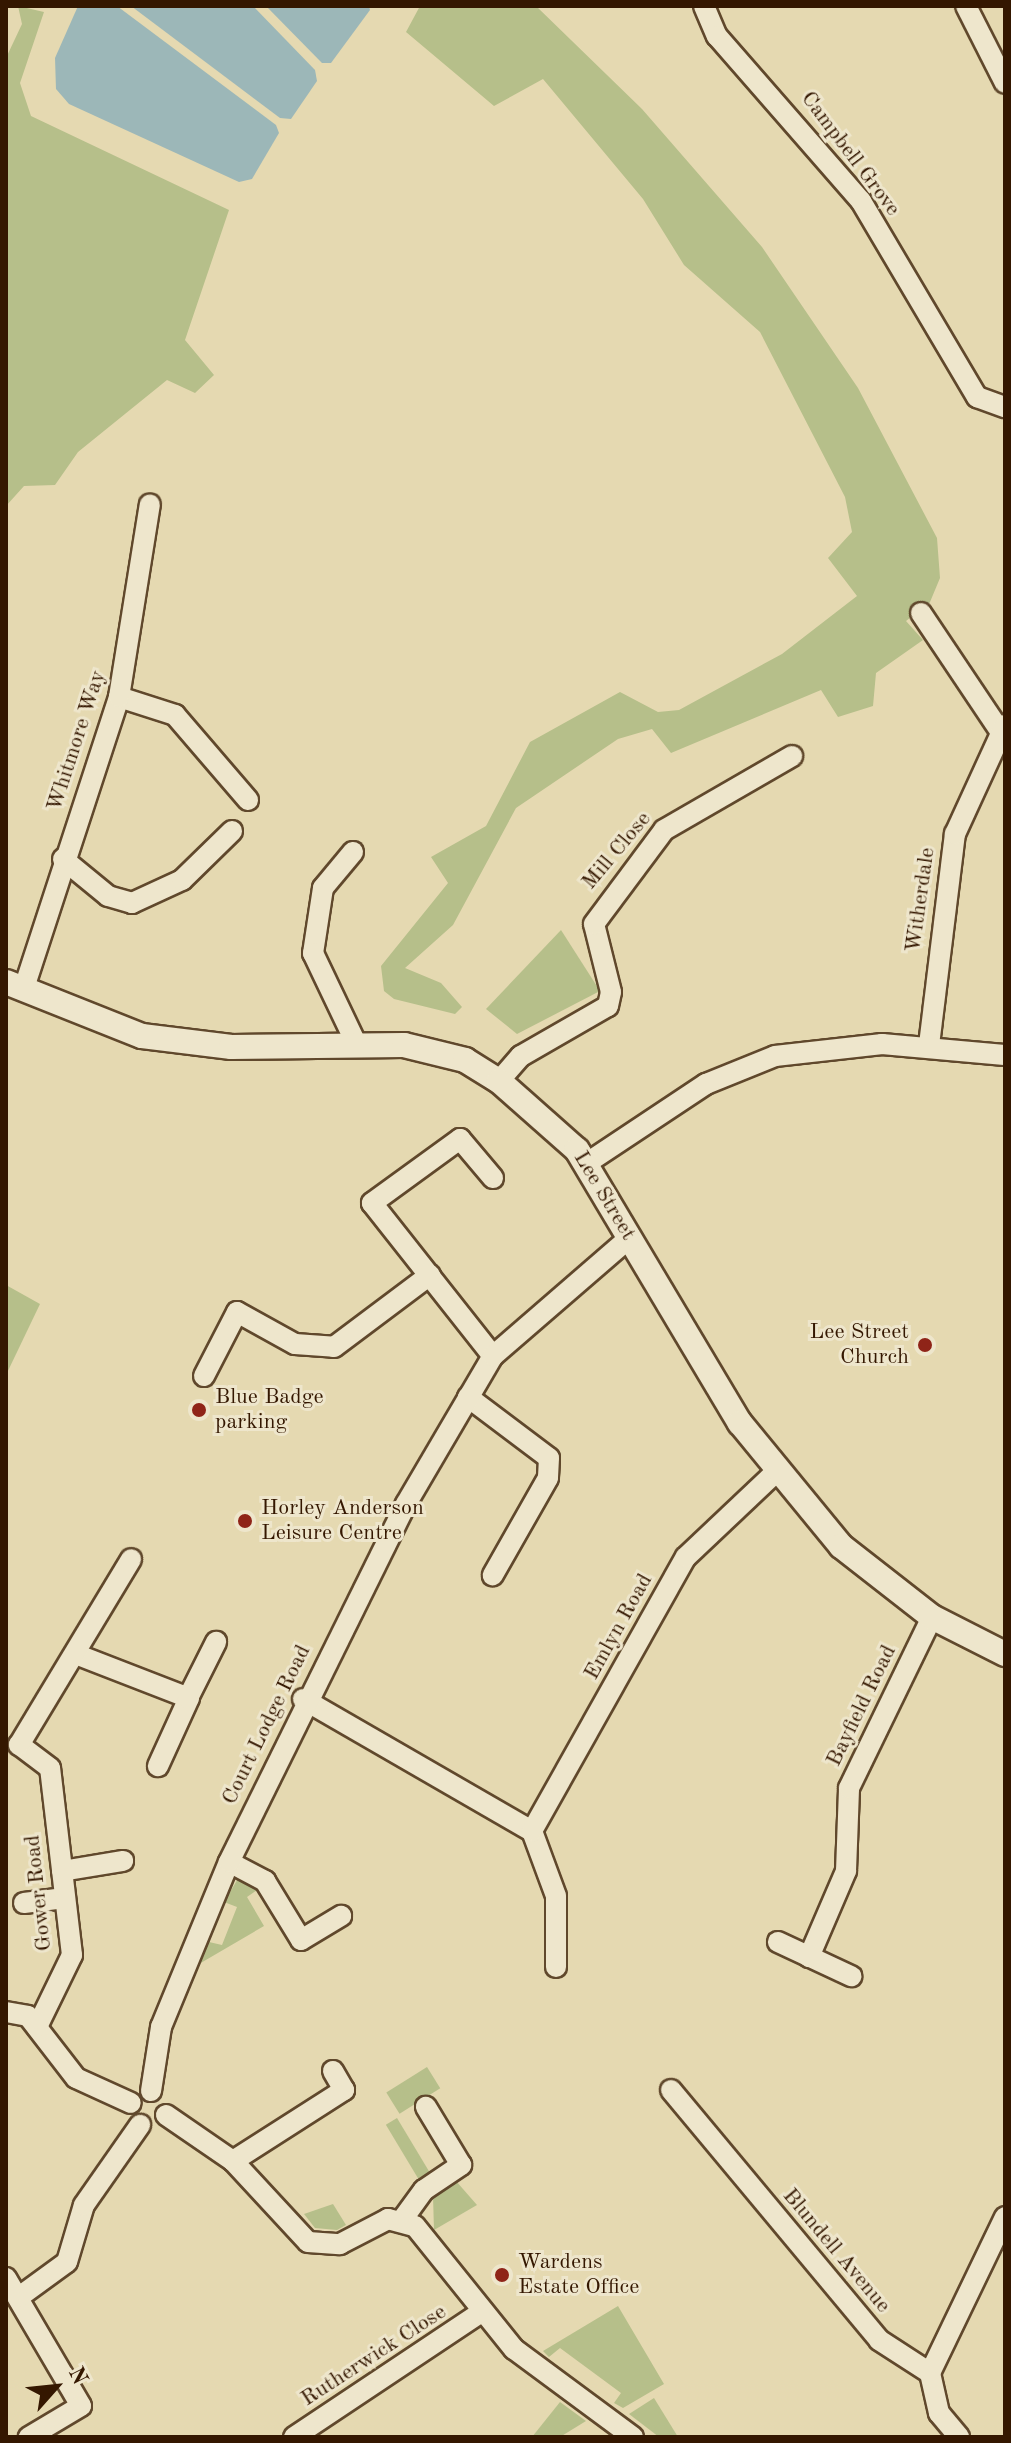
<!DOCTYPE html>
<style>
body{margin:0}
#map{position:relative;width:1011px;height:2443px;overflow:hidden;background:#e5d9b1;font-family:"Old Standard TT",serif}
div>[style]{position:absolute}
.green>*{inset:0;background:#b6bf8a;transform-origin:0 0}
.water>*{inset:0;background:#9cb7b8}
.roads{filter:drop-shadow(2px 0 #60482c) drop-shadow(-2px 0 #60482c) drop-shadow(0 2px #60482c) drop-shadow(0 -2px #60482c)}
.minor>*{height:20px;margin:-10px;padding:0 10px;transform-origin:10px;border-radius:10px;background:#eee6cc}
.tertiary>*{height:24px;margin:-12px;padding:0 12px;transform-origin:12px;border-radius:12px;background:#eee6cc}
.dots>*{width:22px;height:22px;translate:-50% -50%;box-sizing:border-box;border:4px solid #eee6cc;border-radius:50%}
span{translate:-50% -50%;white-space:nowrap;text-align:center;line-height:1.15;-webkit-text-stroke:6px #eee6cc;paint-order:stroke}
.street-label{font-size:22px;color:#341700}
.poi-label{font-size:22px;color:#341700}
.right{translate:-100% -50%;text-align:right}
.left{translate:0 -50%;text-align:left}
.frame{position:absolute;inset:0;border:8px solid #341700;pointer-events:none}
.north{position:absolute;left:16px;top:2347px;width:80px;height:80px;-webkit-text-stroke:6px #eee6cc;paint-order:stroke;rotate:63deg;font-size:22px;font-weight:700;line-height:32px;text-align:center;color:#341700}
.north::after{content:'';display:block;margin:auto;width:28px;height:36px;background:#341700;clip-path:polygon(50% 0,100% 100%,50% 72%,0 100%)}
</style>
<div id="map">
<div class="green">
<div style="clip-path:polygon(18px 6px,44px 12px,20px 83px,31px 116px,229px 210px,185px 340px,214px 375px,195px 393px,167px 380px,78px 452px,55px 485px,24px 486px,6px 506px,6px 58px,22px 24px)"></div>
<div style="clip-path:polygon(420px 6px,536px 6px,642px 109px,762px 247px,858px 388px,937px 538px,940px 578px,930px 602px,906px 621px,923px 640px,876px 673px,873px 706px,838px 717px,821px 690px,671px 753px,652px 729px,618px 739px,516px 808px,453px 925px,405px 968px,441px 983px,462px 1007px,455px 1014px,394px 999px,384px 991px,381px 966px,448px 883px,431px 857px,486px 826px,530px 742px,620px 692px,658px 712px,679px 710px,782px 654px,857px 596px,828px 558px,852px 532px,845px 497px,760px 332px,684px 265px,643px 199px,543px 79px,494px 106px,406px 32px)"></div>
<div style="clip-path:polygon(561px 930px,600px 991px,517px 1034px,486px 1009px)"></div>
<div style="clip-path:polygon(6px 1285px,40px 1304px,6px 1375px)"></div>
<div style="clip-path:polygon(239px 1877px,260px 1888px,247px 1897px,264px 1926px,199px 1964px,209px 1942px,222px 1945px,237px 1907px,224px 1902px)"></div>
<div style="left:427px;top:2067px;width:25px;height:48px;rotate:58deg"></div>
<div style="left:397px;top:2118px;width:63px;height:13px;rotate:59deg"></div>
<div style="clip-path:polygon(456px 2181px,477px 2205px,434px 2230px,433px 2196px)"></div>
<div style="clip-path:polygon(333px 2204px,346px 2225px,337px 2230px,315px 2228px,304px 2214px)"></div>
<div style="clip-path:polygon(618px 2306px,664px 2384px,623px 2408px,614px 2403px,621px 2393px,560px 2348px,549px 2357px,543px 2351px)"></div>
<div style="clip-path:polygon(654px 2398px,678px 2437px,659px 2437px,629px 2414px)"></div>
<div style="clip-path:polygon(560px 2402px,586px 2421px,560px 2437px,532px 2437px)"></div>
</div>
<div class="water">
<div style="clip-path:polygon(78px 6px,117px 6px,276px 125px,279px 133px,252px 179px,239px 182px,69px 104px,56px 89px,55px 58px)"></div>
<div style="clip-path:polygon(131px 6px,253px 6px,315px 70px,317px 81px,291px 119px,280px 118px)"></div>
<div style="clip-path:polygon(266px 6px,369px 6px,370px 10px,331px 63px,322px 63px)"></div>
</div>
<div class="roads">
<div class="minor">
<div style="left:704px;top:6px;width:33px;rotate:67deg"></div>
<div style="left:717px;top:36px;width:219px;rotate:48.9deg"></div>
<div style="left:861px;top:201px;width:228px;rotate:59.4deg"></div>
<div style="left:977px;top:397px;width:30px;rotate:20deg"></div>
<div style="left:966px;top:6px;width:86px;rotate:63.1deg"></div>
<div style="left:921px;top:613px;width:142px;rotate:56.2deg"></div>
<div style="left:119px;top:697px;width:59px;rotate:17.8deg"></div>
<div style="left:175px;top:715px;width:112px;rotate:49.3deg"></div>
<div style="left:353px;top:852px;width:47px;rotate:129.8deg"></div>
<div style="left:323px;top:888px;width:66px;rotate:98.7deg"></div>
<div style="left:313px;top:953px;width:100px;rotate:64.5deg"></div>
<div style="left:63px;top:859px;width:58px;rotate:39.4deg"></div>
<div style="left:108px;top:896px;width:25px;rotate:16deg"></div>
<div style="left:132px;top:903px;width:55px;rotate:-24.7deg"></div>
<div style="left:182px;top:880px;width:70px;rotate:-44.4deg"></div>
<div style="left:24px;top:988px;width:306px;rotate:-71.9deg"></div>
<div style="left:119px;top:697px;width:195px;rotate:-80.9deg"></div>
<div style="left:929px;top:1045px;width:213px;rotate:-83deg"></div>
<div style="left:955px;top:834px;width:120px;rotate:-65.4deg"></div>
<div style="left:499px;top:1081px;width:33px;rotate:-49deg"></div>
<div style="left:521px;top:1056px;width:100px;rotate:-29.9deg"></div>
<div style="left:608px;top:1006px;width:14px;rotate:-78deg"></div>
<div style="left:611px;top:992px;width:70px;rotate:-104deg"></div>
<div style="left:594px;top:924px;width:117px;rotate:-53.3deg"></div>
<div style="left:664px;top:830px;width:148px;rotate:-30deg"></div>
<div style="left:587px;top:1163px;width:143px;rotate:-33.6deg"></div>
<div style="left:706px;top:1084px;width:74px;rotate:-22.1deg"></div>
<div style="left:775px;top:1056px;width:108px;rotate:-6.4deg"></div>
<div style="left:882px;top:1044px;width:123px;rotate:5.1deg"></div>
<div style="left:493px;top:1178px;width:51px;rotate:-130.2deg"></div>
<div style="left:460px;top:1139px;width:109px;rotate:144deg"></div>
<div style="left:372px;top:1203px;width:195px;rotate:51.7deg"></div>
<div style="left:204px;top:1376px;width:72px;rotate:-62.7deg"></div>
<div style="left:237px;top:1312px;width:66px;rotate:28.9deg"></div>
<div style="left:295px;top:1344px;width:39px;rotate:4deg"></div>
<div style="left:334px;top:1347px;width:120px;rotate:-36.9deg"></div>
<div style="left:468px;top:1397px;width:101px;rotate:37deg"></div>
<div style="left:549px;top:1458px;width:20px;rotate:93deg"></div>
<div style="left:548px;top:1478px;width:112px;rotate:119.6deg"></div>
<div style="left:78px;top:1655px;width:119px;rotate:21.2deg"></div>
<div style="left:189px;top:1698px;width:75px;rotate:114.5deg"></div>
<div style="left:188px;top:1698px;width:63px;rotate:-63.4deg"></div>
<div style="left:303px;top:1699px;width:264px;rotate:30deg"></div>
<div style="left:532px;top:1831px;width:69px;rotate:69.7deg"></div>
<div style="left:556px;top:1896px;width:71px;rotate:90deg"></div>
<div style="left:532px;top:1831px;width:314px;rotate:-60.7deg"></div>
<div style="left:686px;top:1557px;width:127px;rotate:-43.4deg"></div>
<div style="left:229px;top:1862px;width:41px;rotate:27.8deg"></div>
<div style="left:265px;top:1881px;width:69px;rotate:58.6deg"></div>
<div style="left:301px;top:1940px;width:47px;rotate:-31deg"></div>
<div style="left:62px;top:1871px;width:62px;rotate:-9.3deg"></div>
<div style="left:24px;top:1903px;width:41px;rotate:-7deg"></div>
<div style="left:778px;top:1942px;width:81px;rotate:25deg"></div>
<div style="left:809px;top:1957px;width:94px;rotate:-66.7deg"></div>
<div style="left:846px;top:1871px;width:83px;rotate:-87.9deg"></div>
<div style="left:849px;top:1788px;width:190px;rotate:-64.1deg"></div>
<div style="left:6px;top:2012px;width:22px;rotate:10deg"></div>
<div style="left:28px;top:2016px;width:78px;rotate:52.3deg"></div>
<div style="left:76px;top:2078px;width:60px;rotate:24.4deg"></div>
<div style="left:37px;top:2027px;width:80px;rotate:-64.1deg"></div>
<div style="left:72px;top:1955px;width:188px;rotate:-96.7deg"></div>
<div style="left:50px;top:1768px;width:39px;rotate:-143deg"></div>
<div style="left:19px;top:1745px;width:217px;rotate:-58.9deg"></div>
<div style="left:671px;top:2090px;width:325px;rotate:50.2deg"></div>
<div style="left:879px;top:2340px;width:61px;rotate:32.9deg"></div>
<div style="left:930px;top:2373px;width:41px;rotate:77.3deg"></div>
<div style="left:939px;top:2413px;width:31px;rotate:50deg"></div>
<div style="left:151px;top:2091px;width:65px;rotate:-81.1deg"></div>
<div style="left:161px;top:2027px;width:178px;rotate:-67.6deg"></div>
<div style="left:229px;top:1862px;width:399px;rotate:-63.7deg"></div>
<div style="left:406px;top:1504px;width:172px;rotate:-59.6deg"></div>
<div style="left:493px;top:1356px;width:180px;rotate:-40.9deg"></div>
<div style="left:166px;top:2115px;width:81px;rotate:34.5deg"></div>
<div style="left:233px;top:2161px;width:110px;rotate:47.2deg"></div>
<div style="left:308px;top:2242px;width:32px;rotate:4deg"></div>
<div style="left:340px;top:2244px;width:54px;rotate:-27.5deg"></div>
<div style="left:388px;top:2219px;width:28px;rotate:15deg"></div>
<div style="left:415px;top:2226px;width:158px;rotate:51.2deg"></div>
<div style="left:514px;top:2349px;width:148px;rotate:36.5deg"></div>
<div style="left:233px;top:2161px;width:132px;rotate:-32.6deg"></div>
<div style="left:344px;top:2090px;width:22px;rotate:-120deg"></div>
<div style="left:402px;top:2220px;width:37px;rotate:-54deg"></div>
<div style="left:424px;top:2190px;width:45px;rotate:-34deg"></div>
<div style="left:461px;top:2165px;width:68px;rotate:-121.1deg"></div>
<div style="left:6px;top:2278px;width:148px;rotate:59.6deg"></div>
<div style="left:81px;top:2406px;width:61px;rotate:149.2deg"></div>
<div style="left:19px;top:2297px;width:59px;rotate:-36.1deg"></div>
<div style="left:67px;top:2262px;width:59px;rotate:-73.4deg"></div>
<div style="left:84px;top:2205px;width:98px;rotate:-55deg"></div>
<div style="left:930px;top:2373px;width:173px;rotate:-64.3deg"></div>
<div style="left:294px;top:2437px;width:224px;rotate:-33.7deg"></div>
</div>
<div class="tertiary">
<div style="left:6px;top:982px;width:146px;rotate:21.7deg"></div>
<div style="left:142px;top:1036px;width:90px;rotate:7deg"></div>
<div style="left:231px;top:1047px;width:173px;rotate:-0.7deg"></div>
<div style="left:404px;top:1045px;width:63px;rotate:13.8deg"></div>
<div style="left:465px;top:1060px;width:40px;rotate:32deg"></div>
<div style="left:499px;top:1081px;width:104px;rotate:41.5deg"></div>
<div style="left:577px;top:1150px;width:318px;rotate:59.2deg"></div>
<div style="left:740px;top:1423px;width:159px;rotate:50.6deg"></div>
<div style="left:841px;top:1546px;width:115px;rotate:38deg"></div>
<div style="left:932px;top:1617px;width:82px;rotate:26.9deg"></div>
</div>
</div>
<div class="dots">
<div style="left:925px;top:1345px;background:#8f2418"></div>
<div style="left:199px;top:1410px;background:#8f2418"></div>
<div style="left:245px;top:1521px;background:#8f2418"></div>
<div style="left:502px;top:2275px;background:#8f2418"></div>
</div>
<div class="street-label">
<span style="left:850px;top:154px;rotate:53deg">Campbell Grove</span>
<span style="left:77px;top:741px;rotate:-72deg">Whitmore Way</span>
<span style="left:617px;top:851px;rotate:-50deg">Mill Close</span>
<span style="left:921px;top:900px;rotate:-82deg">Witherdale</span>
<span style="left:604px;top:1196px;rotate:59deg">Lee Street</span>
<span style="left:619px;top:1627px;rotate:-61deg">Emlyn Road</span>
<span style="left:862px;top:1706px;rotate:-64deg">Bayfield Road</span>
<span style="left:267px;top:1725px;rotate:-64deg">Court Lodge Road</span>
<span style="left:39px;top:1893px;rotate:-96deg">Gower Road</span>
<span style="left:836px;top:2251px;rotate:50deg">Blundell Avenue</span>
<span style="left:374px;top:2356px;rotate:-33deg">Rutherwick Close</span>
</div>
<div class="poi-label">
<span class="right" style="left:909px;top:1345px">Lee Street<br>Church</span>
<span class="left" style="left:215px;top:1410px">Blue Badge<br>parking</span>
<span class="left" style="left:261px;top:1521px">Horley Anderson<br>Leisure Centre</span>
<span class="left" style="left:518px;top:2275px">Wardens<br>Estate Office</span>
</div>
<div class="frame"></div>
<div class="north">N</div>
</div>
